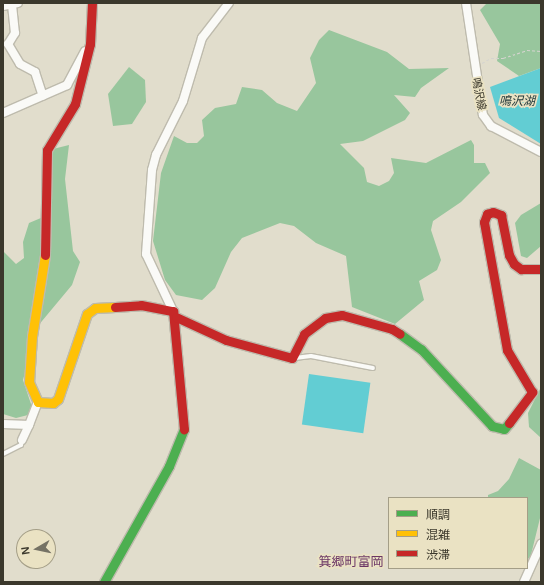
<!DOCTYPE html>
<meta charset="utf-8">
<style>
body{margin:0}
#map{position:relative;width:544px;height:585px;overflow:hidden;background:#e1ddcc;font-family:Arial,"Noto Sans JP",sans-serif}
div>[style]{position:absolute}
.forest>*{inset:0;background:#98c69d}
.water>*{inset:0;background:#62cdd3;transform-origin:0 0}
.path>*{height:1px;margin-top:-0.5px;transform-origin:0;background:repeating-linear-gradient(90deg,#d5d4cf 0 3px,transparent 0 5px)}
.roads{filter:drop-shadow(1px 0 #bebbad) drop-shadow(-1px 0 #bebbad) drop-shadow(0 1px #bebbad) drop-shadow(0 -1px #bebbad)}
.lane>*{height:4px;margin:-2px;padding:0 2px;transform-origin:2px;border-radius:2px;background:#fafaf7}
.street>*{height:8px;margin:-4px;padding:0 4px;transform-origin:4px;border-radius:4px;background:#fafaf7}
.fast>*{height:9px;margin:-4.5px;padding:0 4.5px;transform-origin:4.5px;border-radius:4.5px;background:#4caf50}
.slow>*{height:9px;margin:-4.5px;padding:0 4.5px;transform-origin:4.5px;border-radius:4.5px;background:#ffc107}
.jam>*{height:9px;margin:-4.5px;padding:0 4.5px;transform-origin:4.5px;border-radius:4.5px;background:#c62828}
span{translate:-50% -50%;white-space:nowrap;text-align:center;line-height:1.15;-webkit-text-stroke:3.5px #eae2c3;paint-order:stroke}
.street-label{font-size:11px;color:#3b382c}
.water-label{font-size:12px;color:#1c3437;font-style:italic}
.quarter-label{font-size:13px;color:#6b3665}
.frame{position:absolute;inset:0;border:4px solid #3b382c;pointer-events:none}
.legend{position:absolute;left:388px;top:497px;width:140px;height:72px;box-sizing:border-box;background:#eae2c3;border:1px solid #a49e87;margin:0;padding:5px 7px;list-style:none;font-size:12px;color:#3b382c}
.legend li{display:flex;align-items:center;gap:8px;height:20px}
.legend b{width:20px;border:1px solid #a49e87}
.north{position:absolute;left:16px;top:529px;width:40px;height:40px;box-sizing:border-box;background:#eae2c3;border:1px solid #a49e87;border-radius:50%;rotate:261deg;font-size:11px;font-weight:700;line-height:16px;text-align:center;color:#3b382c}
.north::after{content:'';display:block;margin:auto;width:14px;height:18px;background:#757264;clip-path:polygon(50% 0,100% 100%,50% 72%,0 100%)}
</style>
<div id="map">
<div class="forest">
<div style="clip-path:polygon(487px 3px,541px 3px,541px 68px,519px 76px,497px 61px,500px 44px,480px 10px)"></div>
<div style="clip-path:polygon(329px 30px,387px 52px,409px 69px,449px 68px,421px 88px,415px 97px,394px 95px,410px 113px,405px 120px,363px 141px,340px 144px,364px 168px,367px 182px,379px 186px,389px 181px,394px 173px,391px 158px,426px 163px,471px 140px,474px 145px,474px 163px,485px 163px,490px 173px,461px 202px,433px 221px,431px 230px,441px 260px,437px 270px,419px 281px,424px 300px,395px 324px,352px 307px,346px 256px,316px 243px,294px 226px,280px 223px,242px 238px,231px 252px,215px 288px,202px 300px,176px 295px,165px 280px,153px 241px,161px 173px,174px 136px,187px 143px,197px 143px,204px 136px,202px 120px,215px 108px,236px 104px,242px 87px,262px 90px,277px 103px,297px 111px,316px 83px,310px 58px,319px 40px)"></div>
<div style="clip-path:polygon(129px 67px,145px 80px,146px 102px,132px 124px,113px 126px,108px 94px)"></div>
<div style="clip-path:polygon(69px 145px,65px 179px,73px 251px,80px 262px,72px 285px,37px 327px,23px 380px,32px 407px,28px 415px,16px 418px,3px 414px,3px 251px,16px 264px,24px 258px,23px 242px,29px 223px,48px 215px,53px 149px)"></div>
<div style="clip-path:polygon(541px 203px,541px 246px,527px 258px,521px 256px,515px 223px,521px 215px)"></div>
<div style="clip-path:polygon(541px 387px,541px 438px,529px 427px,528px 413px)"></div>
<div style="clip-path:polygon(519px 458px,541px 470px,541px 514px,530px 559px,527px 558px,527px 498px,488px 498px,488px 495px,498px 491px,509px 479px)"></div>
</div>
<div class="water">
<div style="clip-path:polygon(541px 68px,541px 144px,499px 118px,490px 87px)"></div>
<div style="left:309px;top:374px;width:62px;height:51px;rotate:8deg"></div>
</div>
<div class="path">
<div style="left:482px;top:63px;width:10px;rotate:-29deg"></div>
<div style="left:491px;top:58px;width:12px"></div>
<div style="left:503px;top:58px;width:25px;rotate:-18deg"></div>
<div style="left:527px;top:50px;width:14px;rotate:4deg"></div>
</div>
<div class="roads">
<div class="lane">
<div style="left:295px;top:358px;width:16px;rotate:-7deg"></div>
<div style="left:311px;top:356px;width:63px;rotate:11deg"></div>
<div style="left:3px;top:454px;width:20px;rotate:-27deg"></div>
<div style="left:21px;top:445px;width:5px;rotate:-79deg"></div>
</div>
<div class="street">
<div style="left:466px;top:3px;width:113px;rotate:81.4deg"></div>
<div style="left:483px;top:115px;width:14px;rotate:54deg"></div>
<div style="left:491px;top:126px;width:56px;rotate:27.5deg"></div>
<div style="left:12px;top:5px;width:28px;rotate:84deg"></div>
<div style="left:15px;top:33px;width:13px;rotate:122deg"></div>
<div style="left:8px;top:44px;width:23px;rotate:59deg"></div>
<div style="left:20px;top:64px;width:17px;rotate:28deg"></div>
<div style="left:35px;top:72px;width:25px;rotate:72deg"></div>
<div style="left:3px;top:6px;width:15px;rotate:-11deg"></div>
<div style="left:3px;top:113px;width:70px;rotate:-23.6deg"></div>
<div style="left:67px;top:85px;width:38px;rotate:-62deg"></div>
<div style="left:173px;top:311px;width:63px;rotate:-115.3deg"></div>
<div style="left:146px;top:254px;width:84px;rotate:-85.9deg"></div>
<div style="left:152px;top:170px;width:16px;rotate:-75deg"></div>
<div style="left:156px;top:155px;width:60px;rotate:-63.4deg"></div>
<div style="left:183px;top:101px;width:66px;rotate:-73.2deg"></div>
<div style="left:202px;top:38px;width:44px;rotate:-52.4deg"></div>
<div style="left:3px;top:424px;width:26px;rotate:2deg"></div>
<div style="left:29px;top:425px;width:25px;rotate:-69deg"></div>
<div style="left:22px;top:440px;width:17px;rotate:-65deg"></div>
<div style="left:524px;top:582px;width:42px;rotate:-65.9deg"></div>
</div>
<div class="fast">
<div style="left:400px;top:334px;width:26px;rotate:36deg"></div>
<div style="left:421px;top:349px;width:105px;rotate:47.3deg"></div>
<div style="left:492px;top:426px;width:12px;rotate:14deg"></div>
<div style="left:504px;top:429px;width:8px;rotate:-50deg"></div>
<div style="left:104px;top:582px;width:133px;rotate:-60.7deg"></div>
<div style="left:169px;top:466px;width:40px;rotate:-68deg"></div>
</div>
<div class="slow">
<div style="left:45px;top:255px;width:82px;rotate:99.1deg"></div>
<div style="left:32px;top:336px;width:46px;rotate:93.7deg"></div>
<div style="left:29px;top:382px;width:22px;rotate:66deg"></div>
<div style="left:38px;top:402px;width:15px;rotate:4deg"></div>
<div style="left:53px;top:403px;width:6px;rotate:-39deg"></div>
<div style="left:58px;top:399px;width:90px;rotate:-71.2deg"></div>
<div style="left:87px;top:314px;width:10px;rotate:-37deg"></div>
<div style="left:95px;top:308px;width:20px;rotate:-3deg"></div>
</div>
<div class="jam">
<div style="left:45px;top:255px;width:105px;rotate:-88.9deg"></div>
<div style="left:47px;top:150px;width:54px;rotate:-58.7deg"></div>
<div style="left:75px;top:104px;width:62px;rotate:-76deg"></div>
<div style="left:90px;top:44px;width:41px;rotate:-87.2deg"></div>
<div style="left:115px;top:307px;width:26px;rotate:-4deg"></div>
<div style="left:141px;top:305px;width:33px;rotate:11deg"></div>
<div style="left:173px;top:311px;width:119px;rotate:84.7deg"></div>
<div style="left:176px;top:317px;width:55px;rotate:24.7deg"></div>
<div style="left:226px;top:340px;width:68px;rotate:15.3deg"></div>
<div style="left:292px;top:358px;width:27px;rotate:-63deg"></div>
<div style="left:304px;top:334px;width:26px;rotate:-37deg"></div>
<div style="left:325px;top:318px;width:17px;rotate:-10deg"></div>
<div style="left:342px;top:315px;width:52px;rotate:15.6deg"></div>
<div style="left:392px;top:329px;width:9px;rotate:32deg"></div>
<div style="left:509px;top:423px;width:39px;rotate:-53deg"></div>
<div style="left:532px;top:392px;width:49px;rotate:-120.8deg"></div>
<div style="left:507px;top:350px;width:130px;rotate:-100.2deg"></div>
<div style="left:484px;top:222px;width:9px;rotate:-69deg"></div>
<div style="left:487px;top:214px;width:6px;rotate:-18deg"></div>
<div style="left:493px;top:212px;width:9px;rotate:21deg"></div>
<div style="left:501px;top:215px;width:41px;rotate:78.7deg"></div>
<div style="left:509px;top:255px;width:10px;rotate:61deg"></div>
<div style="left:514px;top:264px;width:9px;rotate:36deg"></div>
<div style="left:521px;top:269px;width:20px"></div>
</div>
</div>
<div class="street-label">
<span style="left:479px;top:94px;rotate:79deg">鳴沢線</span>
</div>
<div class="water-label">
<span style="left:517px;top:102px">鳴沢湖</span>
</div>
<div class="quarter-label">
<span style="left:351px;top:562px">箕郷町富岡</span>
</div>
<div class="frame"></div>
<ul class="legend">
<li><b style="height:5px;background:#4caf50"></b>順調</li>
<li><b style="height:5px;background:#ffc107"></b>混雑</li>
<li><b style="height:5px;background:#c62828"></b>渋滞</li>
</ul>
<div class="north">N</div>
</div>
